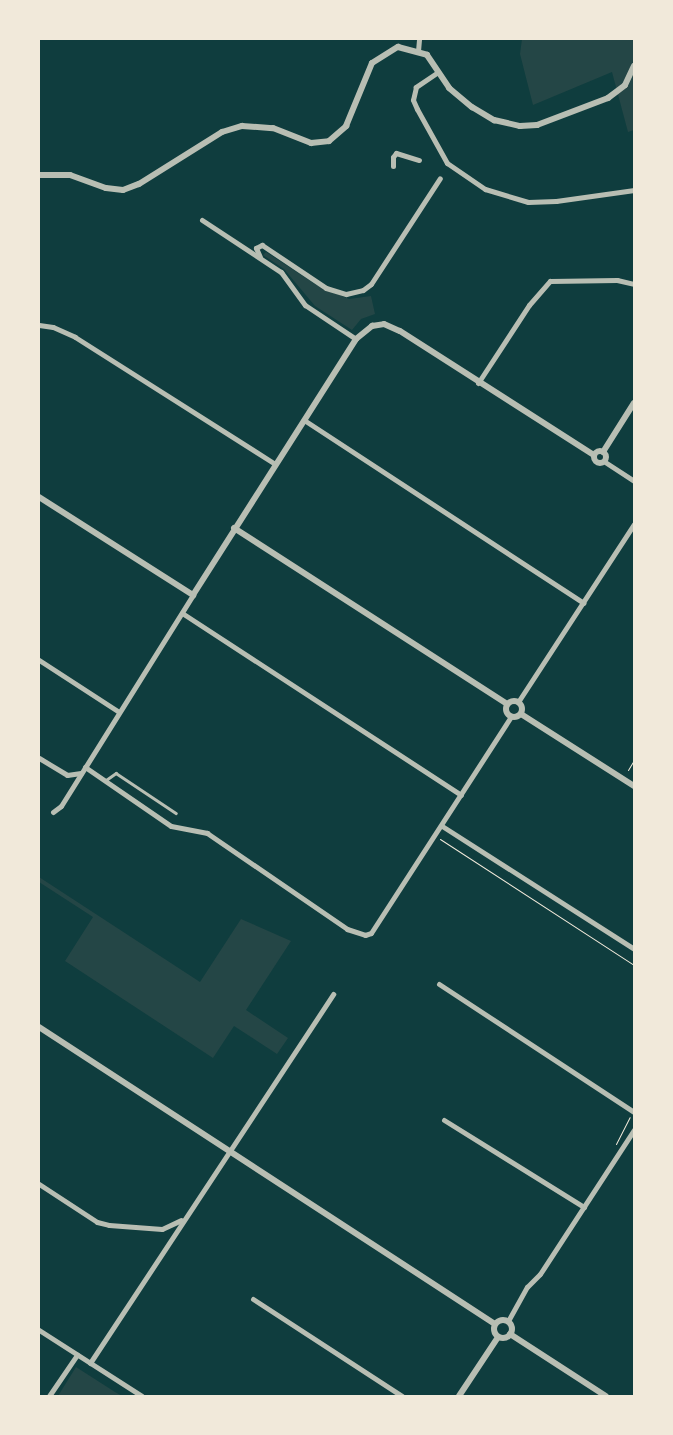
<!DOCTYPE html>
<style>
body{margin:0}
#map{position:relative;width:673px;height:1435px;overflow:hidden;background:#0f3d3e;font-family:"Titillium Web",sans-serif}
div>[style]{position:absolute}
.green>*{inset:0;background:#244646}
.path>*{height:1px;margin:-0.5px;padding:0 0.5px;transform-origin:0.5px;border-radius:0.5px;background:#f1e9da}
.service>*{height:2.5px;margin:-1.25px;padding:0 1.25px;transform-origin:1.25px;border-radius:1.25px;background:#b8beb3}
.minor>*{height:5px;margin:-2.5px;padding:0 2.5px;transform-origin:2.5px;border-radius:2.5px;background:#b8beb3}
.tertiary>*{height:6px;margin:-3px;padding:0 3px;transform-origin:3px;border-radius:3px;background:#b8beb3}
.tertiary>.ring{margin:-3px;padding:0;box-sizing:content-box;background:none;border:6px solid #b8beb3;border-radius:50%}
span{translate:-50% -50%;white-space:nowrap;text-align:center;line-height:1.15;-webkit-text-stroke:5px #f1e9da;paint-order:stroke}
.frame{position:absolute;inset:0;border:40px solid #f1e9da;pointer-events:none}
</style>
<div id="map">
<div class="green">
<div style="clip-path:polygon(522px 39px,634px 39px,634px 130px,628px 132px,612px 72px,533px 105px,520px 54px)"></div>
<div style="clip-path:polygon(266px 252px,315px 284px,349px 299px,371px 296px,375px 314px,361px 319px,352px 330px,315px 306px,284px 269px,263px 255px)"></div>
<div style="clip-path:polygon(39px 877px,200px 982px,241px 919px,291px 941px,246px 1010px,288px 1038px,277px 1054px,234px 1026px,213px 1058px,65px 961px,93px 917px,39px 882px)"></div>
<div style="clip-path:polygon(76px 1367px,115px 1392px,122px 1396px,58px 1396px)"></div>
</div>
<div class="path">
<div style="left:628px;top:770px;width:12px;rotate:-59deg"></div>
<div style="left:440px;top:839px;width:231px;rotate:33deg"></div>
<div style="left:616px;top:1144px;width:30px;rotate:-63deg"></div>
</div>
<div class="service">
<div style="left:106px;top:780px;width:12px;rotate:-35deg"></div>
<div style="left:116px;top:773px;width:72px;rotate:33.7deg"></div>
</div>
<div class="minor">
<div style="left:418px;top:51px;width:12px;rotate:-85deg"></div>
<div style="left:438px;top:72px;width:27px;rotate:146deg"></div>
<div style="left:416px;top:87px;width:13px;rotate:103deg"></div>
<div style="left:413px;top:100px;width:10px;rotate:66deg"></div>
<div style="left:417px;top:109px;width:62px;rotate:60.9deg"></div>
<div style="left:447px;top:163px;width:46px;rotate:34.4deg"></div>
<div style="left:485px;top:189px;width:45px;rotate:16.8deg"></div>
<div style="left:528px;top:202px;width:28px;rotate:-2deg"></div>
<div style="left:556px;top:201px;width:79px;rotate:-8deg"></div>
<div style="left:393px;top:166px;width:9px;rotate:-90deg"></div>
<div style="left:393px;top:157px;width:5px;rotate:-53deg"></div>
<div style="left:396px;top:153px;width:24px;rotate:17deg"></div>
<div style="left:202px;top:220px;width:95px;rotate:33.4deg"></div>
<div style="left:281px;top:272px;width:41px;rotate:54deg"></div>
<div style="left:305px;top:305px;width:61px;rotate:33.7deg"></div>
<div style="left:260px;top:257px;width:10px;rotate:-114deg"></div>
<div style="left:256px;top:248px;width:7px;rotate:-27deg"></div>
<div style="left:262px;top:245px;width:77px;rotate:33.9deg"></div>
<div style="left:326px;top:288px;width:21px;rotate:17deg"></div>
<div style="left:346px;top:294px;width:17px;rotate:-13deg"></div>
<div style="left:363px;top:290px;width:10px;rotate:-37deg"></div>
<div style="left:371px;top:284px;width:126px;rotate:-56.9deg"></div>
<div style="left:39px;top:325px;width:14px;rotate:8deg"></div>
<div style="left:53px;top:327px;width:24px;rotate:24deg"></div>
<div style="left:75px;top:337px;width:237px;rotate:32.4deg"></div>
<div style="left:478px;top:383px;width:93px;rotate:-56.8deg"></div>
<div style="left:529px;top:305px;width:32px;rotate:-49deg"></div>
<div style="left:550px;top:281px;width:67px;rotate:-0.9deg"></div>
<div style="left:617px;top:280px;width:17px;rotate:13deg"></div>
<div style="left:304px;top:420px;width:334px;rotate:33.2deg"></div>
<div style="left:605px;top:462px;width:35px;rotate:33deg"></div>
<div style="left:182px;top:613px;width:333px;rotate:33.1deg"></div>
<div style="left:39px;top:660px;width:95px;rotate:33deg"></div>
<div style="left:518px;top:702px;width:212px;rotate:-56.9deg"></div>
<div style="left:39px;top:758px;width:33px;rotate:31deg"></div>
<div style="left:67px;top:775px;width:14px;rotate:-8deg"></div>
<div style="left:85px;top:767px;width:104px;rotate:34.5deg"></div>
<div style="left:171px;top:826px;width:37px;rotate:11deg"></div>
<div style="left:207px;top:833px;width:170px;rotate:34.4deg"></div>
<div style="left:347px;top:929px;width:19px;rotate:18deg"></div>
<div style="left:365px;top:935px;width:6px;rotate:-18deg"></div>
<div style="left:371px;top:933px;width:257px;rotate:-57.1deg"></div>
<div style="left:53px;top:812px;width:10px;rotate:-37deg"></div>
<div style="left:61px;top:806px;width:249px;rotate:-58deg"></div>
<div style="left:442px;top:826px;width:228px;rotate:32.6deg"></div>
<div style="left:439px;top:984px;width:233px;rotate:33.3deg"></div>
<div style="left:444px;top:1120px;width:165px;rotate:31.9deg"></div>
<div style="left:39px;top:1184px;width:69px;rotate:33.2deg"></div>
<div style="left:97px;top:1222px;width:12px;rotate:14deg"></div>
<div style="left:109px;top:1225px;width:53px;rotate:4.3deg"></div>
<div style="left:162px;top:1229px;width:21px;rotate:-25deg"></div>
<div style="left:253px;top:1299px;width:178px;rotate:33.1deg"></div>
<div style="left:508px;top:1321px;width:39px;rotate:-61deg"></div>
<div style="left:527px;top:1287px;width:18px;rotate:-45deg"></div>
<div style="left:540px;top:1274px;width:172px;rotate:-56.9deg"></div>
<div style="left:39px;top:1330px;width:122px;rotate:32.7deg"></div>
<div style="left:90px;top:1363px;width:442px;rotate:-56.6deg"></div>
<div style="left:49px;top:1396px;width:50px;rotate:-55.7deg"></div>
</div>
<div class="tertiary">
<div style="left:39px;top:175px;width:31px"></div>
<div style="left:70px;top:175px;width:38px;rotate:20deg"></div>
<div style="left:106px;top:188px;width:17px;rotate:7deg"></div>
<div style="left:123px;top:190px;width:17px;rotate:-21deg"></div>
<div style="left:139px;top:184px;width:98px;rotate:-32.1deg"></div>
<div style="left:222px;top:132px;width:21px;rotate:-17deg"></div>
<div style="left:242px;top:126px;width:31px;rotate:4deg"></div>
<div style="left:273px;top:128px;width:41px;rotate:21.5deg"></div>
<div style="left:311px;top:143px;width:18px;rotate:-6deg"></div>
<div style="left:329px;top:141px;width:23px;rotate:-41deg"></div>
<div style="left:346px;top:126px;width:68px;rotate:-67.6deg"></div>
<div style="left:372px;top:63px;width:31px;rotate:-32deg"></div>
<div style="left:398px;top:47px;width:30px;rotate:15deg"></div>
<div style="left:427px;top:55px;width:40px;rotate:56deg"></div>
<div style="left:449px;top:88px;width:30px;rotate:40deg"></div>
<div style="left:472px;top:107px;width:26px;rotate:31deg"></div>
<div style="left:494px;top:120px;width:27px;rotate:13deg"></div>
<div style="left:520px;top:126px;width:17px;rotate:-3deg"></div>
<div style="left:537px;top:125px;width:76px;rotate:-20.8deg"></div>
<div style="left:608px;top:98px;width:21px;rotate:-37deg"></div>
<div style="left:625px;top:85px;width:21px;rotate:-65deg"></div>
<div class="ring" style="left:594px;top:451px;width:6px;height:6px"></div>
<div style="left:603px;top:452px;width:58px;rotate:-57.7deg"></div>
<div style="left:39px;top:497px;width:183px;rotate:32.5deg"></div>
<div style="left:193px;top:595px;width:303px;rotate:-57.5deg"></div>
<div style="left:356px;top:339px;width:21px;rotate:-39deg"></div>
<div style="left:372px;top:326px;width:12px;rotate:-9deg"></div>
<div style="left:384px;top:324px;width:17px;rotate:24deg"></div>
<div style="left:400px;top:331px;width:230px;rotate:32.6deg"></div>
<div style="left:234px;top:528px;width:325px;rotate:32.8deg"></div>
<div class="ring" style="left:506px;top:701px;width:10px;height:10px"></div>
<div style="left:521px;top:714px;width:134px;rotate:32.5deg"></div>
<div style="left:39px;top:1027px;width:544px;rotate:33.08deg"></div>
<div class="ring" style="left:494px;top:1320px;width:12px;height:12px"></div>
<div style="left:510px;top:1334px;width:114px;rotate:32.9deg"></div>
<div style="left:459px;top:1396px;width:71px;rotate:-56.5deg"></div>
</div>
<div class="frame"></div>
</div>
